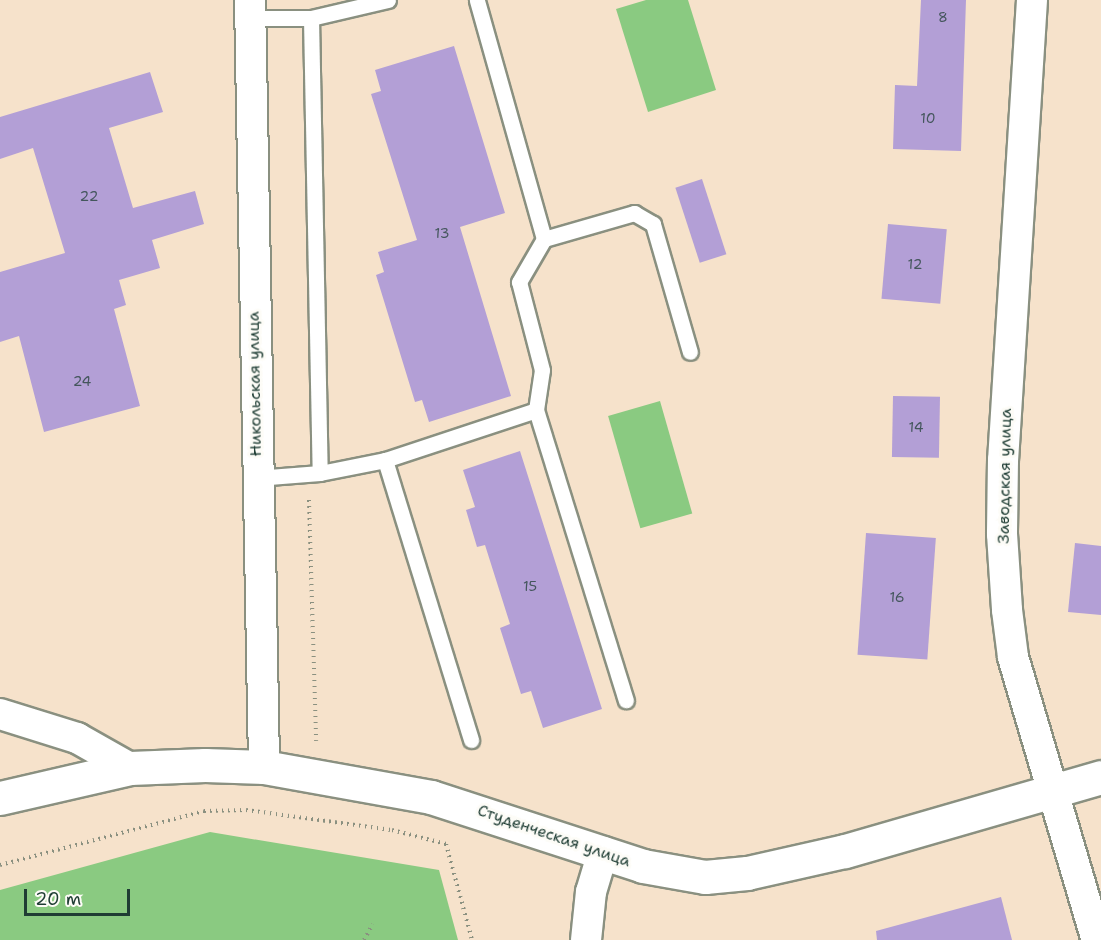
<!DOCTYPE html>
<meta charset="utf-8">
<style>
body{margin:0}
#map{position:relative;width:1101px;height:940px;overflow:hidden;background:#f6e2cb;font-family:"Shantell Sans",sans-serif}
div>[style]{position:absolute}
.green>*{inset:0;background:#8aca81;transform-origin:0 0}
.building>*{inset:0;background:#b39fd6;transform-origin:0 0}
.path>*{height:4px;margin-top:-2px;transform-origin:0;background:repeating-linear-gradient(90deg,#8a9080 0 1.5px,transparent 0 6px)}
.roads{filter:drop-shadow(2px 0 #8a9080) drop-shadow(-2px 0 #8a9080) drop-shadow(0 2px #8a9080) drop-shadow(0 -2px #8a9080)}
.service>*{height:15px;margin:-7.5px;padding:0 7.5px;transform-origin:7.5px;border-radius:7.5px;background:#fff}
.minor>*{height:30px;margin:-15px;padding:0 15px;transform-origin:15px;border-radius:15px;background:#fff}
.tertiary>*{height:33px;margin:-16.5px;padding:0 16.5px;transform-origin:16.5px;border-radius:16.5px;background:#fff}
span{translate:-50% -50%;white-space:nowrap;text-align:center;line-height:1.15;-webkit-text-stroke:6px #fdfcf7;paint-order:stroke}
.number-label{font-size:14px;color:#44565c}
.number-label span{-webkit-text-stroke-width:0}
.street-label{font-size:16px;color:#1f3d34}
.scale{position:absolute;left:24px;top:889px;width:106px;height:27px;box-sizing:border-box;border:3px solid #1f3d34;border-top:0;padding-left:8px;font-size:18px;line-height:21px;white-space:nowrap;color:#1f3d34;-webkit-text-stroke:4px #fdfcf7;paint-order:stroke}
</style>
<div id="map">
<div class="green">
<div style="clip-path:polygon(646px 0,688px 0,716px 90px,648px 112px,616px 9px)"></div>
<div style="left:660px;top:401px;width:117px;height:54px;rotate:74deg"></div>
<div style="clip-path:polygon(210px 832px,439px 870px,458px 940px,0 940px,0 890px)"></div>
</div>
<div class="building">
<div style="clip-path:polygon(921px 0,966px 0,961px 151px,893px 149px,895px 85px,917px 86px)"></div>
<div style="clip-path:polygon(454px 46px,505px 213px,460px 227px,511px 396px,429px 422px,422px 400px,415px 402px,376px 275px,384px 272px,378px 252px,417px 240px,371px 94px,381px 91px,375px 70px)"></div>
<div style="clip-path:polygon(150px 72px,163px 112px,109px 128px,133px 208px,195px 191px,204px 224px,152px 240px,160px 268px,119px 280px,126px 305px,114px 309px,140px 406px,44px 432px,19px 336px,0 342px,0 272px,65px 253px,33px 148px,0 159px,0 117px)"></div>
<div style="left:702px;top:179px;width:79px;height:28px;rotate:72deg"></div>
<div style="left:888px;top:224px;width:59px;height:75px;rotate:5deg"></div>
<div style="left:893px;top:396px;width:47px;height:61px;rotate:1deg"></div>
<div style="clip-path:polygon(520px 451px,602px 709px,543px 728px,531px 691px,521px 694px,500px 628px,510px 624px,485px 545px,477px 547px,466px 510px,475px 507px,463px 470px)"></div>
<div style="left:866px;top:533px;width:70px;height:122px;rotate:4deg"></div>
<div style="clip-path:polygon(1075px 543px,1101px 546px,1101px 615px,1068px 612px)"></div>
<div style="clip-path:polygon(1001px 897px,1012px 940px,877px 940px,876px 931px)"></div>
</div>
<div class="path">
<div style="left:309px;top:500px;width:241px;rotate:88.3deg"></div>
<div style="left:0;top:865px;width:211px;rotate:-14.8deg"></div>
<div style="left:204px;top:811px;width:42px;rotate:-1.4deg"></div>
<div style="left:246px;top:810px;width:147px;rotate:7.8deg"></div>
<div style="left:392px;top:830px;width:56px;rotate:14.5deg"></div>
<div style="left:446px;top:844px;width:99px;rotate:74.8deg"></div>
<div style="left:364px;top:940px;width:18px;rotate:-61deg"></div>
</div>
<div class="roads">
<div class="service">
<div style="left:250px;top:18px;width:61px"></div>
<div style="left:311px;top:18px;width:79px;rotate:-13.2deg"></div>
<div style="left:311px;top:18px;width:455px;rotate:88.9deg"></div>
<div style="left:544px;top:239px;width:94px;rotate:-16.1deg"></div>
<div style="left:634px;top:213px;width:22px;rotate:30deg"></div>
<div style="left:653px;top:224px;width:133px;rotate:73.9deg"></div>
<div style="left:536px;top:410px;width:304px;rotate:72.8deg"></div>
<div style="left:385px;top:460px;width:293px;rotate:72.9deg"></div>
<div style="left:256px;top:478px;width:64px;rotate:-4.5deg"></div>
<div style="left:320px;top:473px;width:66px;rotate:-11.3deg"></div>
<div style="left:385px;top:460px;width:159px;rotate:-18.3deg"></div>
<div style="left:536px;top:410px;width:40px;rotate:-81.5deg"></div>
<div style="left:542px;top:370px;width:91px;rotate:-104.6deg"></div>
<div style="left:519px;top:282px;width:50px;rotate:-59.8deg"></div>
<div style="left:544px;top:239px;width:248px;rotate:-105.7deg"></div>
</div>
<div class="minor">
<div style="left:250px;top:0;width:767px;rotate:88.95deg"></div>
<div style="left:1032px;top:0;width:461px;rotate:93.6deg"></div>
<div style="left:1003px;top:460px;width:74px;rotate:90.8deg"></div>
<div style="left:1002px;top:534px;width:76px;rotate:86.2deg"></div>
<div style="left:1007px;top:610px;width:47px;rotate:82.7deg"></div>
<div style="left:1013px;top:657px;width:295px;rotate:73.5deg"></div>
<div style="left:0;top:714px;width:81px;rotate:17.3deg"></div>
<div style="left:77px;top:738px;width:61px;rotate:29.5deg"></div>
<div style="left:586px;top:940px;width:48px;rotate:-84.1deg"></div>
<div style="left:591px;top:892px;width:42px;rotate:-73.3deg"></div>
</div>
<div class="tertiary">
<div style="left:0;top:798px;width:133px;rotate:-13deg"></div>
<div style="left:130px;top:768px;width:75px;rotate:-2.3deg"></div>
<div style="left:205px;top:765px;width:59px;rotate:1.9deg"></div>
<div style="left:264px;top:767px;width:170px;rotate:10.2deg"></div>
<div style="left:431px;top:797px;width:223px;rotate:18deg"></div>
<div style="left:643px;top:866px;width:63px;rotate:10.1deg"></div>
<div style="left:705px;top:877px;width:42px;rotate:-5.4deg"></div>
<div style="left:747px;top:873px;width:100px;rotate:-12.7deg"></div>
<div style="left:845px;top:851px;width:266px;rotate:-16.1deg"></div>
</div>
</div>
<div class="number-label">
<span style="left:943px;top:17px">8</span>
<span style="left:928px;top:118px">10</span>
<span style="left:89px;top:196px">22</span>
<span style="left:442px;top:233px">13</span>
<span style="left:915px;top:264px">12</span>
<span style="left:82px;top:381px">24</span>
<span style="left:916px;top:427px">14</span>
<span style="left:530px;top:586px">15</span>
<span style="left:897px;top:597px">16</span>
</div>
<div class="street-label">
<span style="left:255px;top:384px;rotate:-91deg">Никольская улица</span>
<span style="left:1005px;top:476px;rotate:-89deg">Заводская улица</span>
<span style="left:554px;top:836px;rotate:19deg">Студенческая улица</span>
</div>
<div class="scale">20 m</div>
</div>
